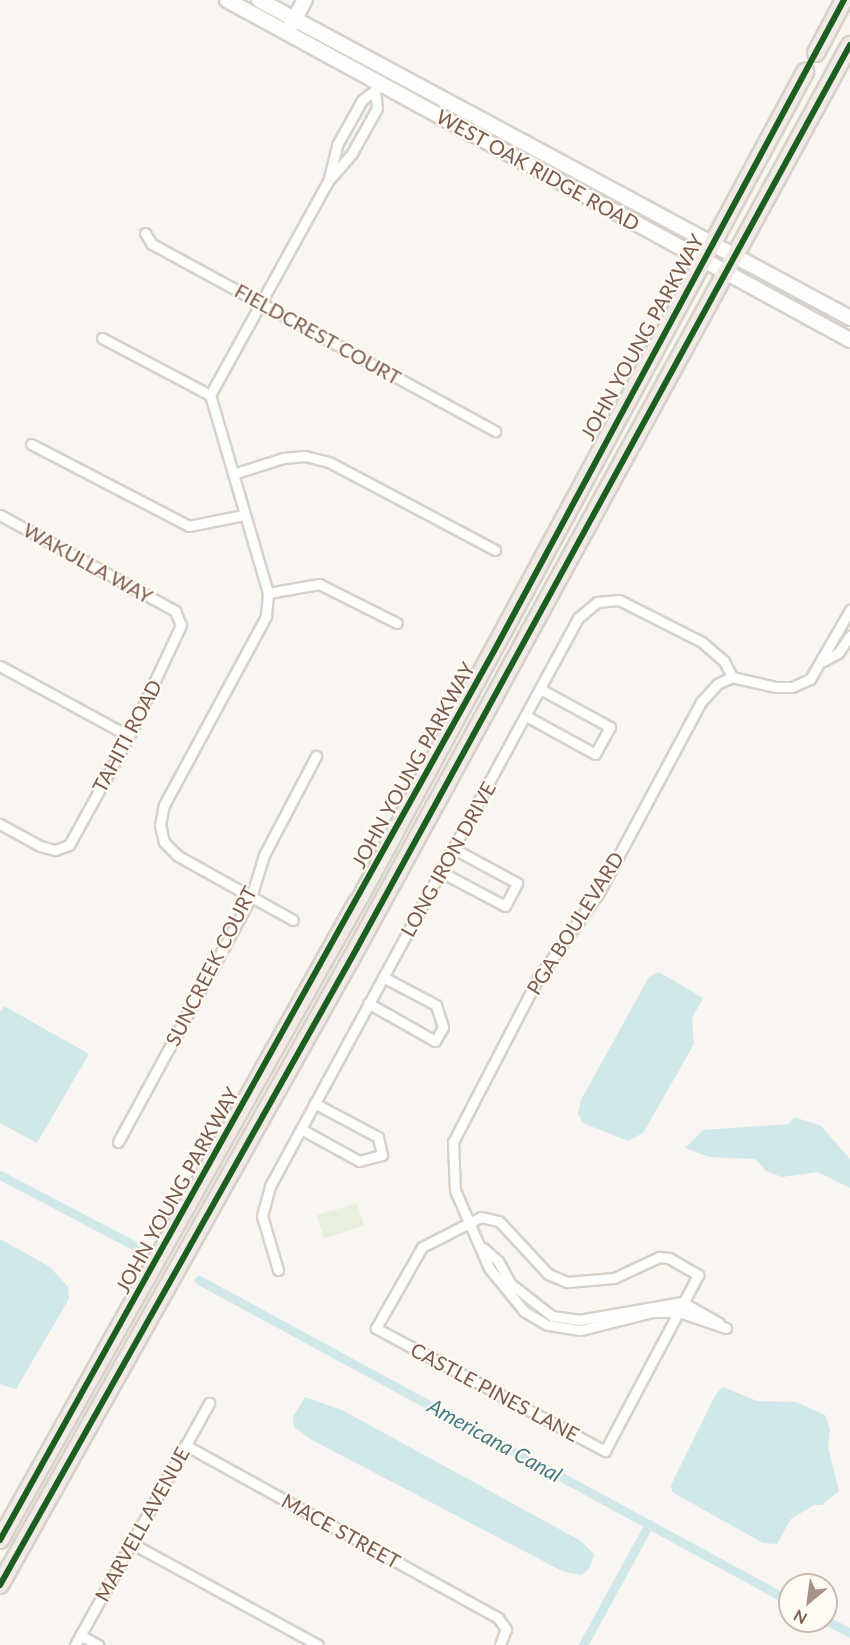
<!DOCTYPE html>
<style>
body{margin:0}
#map{position:relative;width:850px;height:1645px;overflow:hidden;background:#f9f5f0;font-family:Lato,sans-serif}
div>[style]{position:absolute}
.green>*{inset:0;background:#e7f0db;transform-origin:0 0}
.water>*{inset:0;background:#d0e8ea}
.canal>*{height:9px;margin:-4.5px;padding:0 4.5px;transform-origin:4.5px;border-radius:4.5px;background:#d0e8ea}
.roads{filter:drop-shadow(2px 0 #d7d1cb) drop-shadow(-2px 0 #d7d1cb) drop-shadow(0 2px #d7d1cb) drop-shadow(0 -2px #d7d1cb)}
.street>*{height:9px;margin:-4.5px;padding:0 4.5px;transform-origin:4.5px;border-radius:4.5px;background:#fefefd}
.secondary>*{height:14px;margin:-7px;padding:0 7px;transform-origin:7px;border-radius:7px;background:#fefefd}
.primary>*{height:15px;margin:-7.5px;padding:0 7.5px;transform-origin:7.5px;border-radius:7.5px;background:#f3eee8}
.highway>*{height:16px;margin:-8px;padding:0 8px;transform-origin:8px;border-radius:8px;background:#f2eae7}
.cycleway>*{height:6px;margin:-3px;padding:0 3px;transform-origin:3px;border-radius:3px;background:#1b5e20}
span{translate:-50% -50%;white-space:nowrap;text-align:center;line-height:1.15;-webkit-text-stroke:4.5px #fffaf3;paint-order:stroke}
.street-label{font-size:20px;color:#7a5c4d}
.water-label{font-size:21px;color:#437c86;font-style:italic}
.north{position:absolute;left:778px;top:1573px;width:60px;height:60px;box-sizing:border-box;background:#fffaf3;border:2px solid #cabbb1;border-radius:50%;rotate:209deg;font-size:16px;font-weight:700;line-height:24px;text-align:center;color:#7a5c4d}
.north::after{content:'';display:block;margin:auto;width:21px;height:27px;background:#a69286;clip-path:polygon(50% 0,100% 100%,50% 72%,0 100%)}
</style>
<div id="map">
<div class="green">
<div style="left:357px;top:1203px;width:24px;height:42px;rotate:73deg"></div>
</div>
<div class="water">
<div style="clip-path:polygon(659px 972px,703px 998px,692px 1018px,694px 1044px,643px 1133px,628px 1141px,583px 1123px,578px 1114px,581px 1100px,649px 977px)"></div>
<div style="clip-path:polygon(4px 1006px,89px 1054px,37px 1143px,0 1123px,0 1012px)"></div>
<div style="clip-path:polygon(794px 1117px,821px 1126px,850px 1159px,850px 1188px,818px 1172px,782px 1177px,766px 1171px,755px 1159px,709px 1157px,685px 1148px,703px 1130px,789px 1124px)"></div>
<div style="clip-path:polygon(0 1239px,50px 1267px,68px 1287px,69px 1299px,16px 1389px,0 1384px)"></div>
<div style="clip-path:polygon(723px 1387px,757px 1401px,796px 1402px,825px 1415px,830px 1429px,828px 1447px,839px 1491px,822px 1505px,814px 1505px,791px 1519px,777px 1544px,763px 1543px,672px 1492px,671px 1485px,716px 1394px)"></div>
<div style="clip-path:polygon(305px 1397px,342px 1410px,581px 1541px,594px 1554px,590px 1567px,582px 1575px,564px 1572px,312px 1440px,294px 1427px,293px 1417px)"></div>
</div>
<div class="canal">
<div style="left:0;top:1175px;width:159px;rotate:27.7deg"></div>
<div style="left:199px;top:1280px;width:673px;rotate:28.51deg"></div>
<div style="left:826px;top:1620px;width:27px;rotate:28deg"></div>
<div style="left:583px;top:1645px;width:138px;rotate:-61.4deg"></div>
</div>
<div class="roads">
<div class="street">
<div style="left:329px;top:178px;width:34px;rotate:-76deg"></div>
<div style="left:337px;top:145px;width:51px;rotate:-60.9deg"></div>
<div style="left:362px;top:100px;width:20px;rotate:-37deg"></div>
<div style="left:145px;top:233px;width:13px;rotate:58deg"></div>
<div style="left:152px;top:244px;width:391px;rotate:28.6deg"></div>
<div style="left:102px;top:338px;width:122px;rotate:27.8deg"></div>
<div style="left:31px;top:444px;width:178px;rotate:27.4deg"></div>
<div style="left:189px;top:526px;width:56px;rotate:-11.3deg"></div>
<div style="left:233px;top:474px;width:52px;rotate:-17.7deg"></div>
<div style="left:283px;top:458px;width:22px;rotate:-5deg"></div>
<div style="left:305px;top:456px;width:25px;rotate:14deg"></div>
<div style="left:329px;top:462px;width:188px;rotate:27.9deg"></div>
<div style="left:0;top:515px;width:200px;rotate:28.7deg"></div>
<div style="left:175px;top:611px;width:15px;rotate:67deg"></div>
<div style="left:181px;top:625px;width:123px;rotate:115.1deg"></div>
<div style="left:129px;top:736px;width:124px;rotate:118.8deg"></div>
<div style="left:69px;top:845px;width:15px;rotate:160deg"></div>
<div style="left:55px;top:850px;width:16px;rotate:-165deg"></div>
<div style="left:40px;top:846px;width:46px;rotate:-151.2deg"></div>
<div style="left:268px;top:593px;width:52px;rotate:-10deg"></div>
<div style="left:319px;top:584px;width:87px;rotate:26.6deg"></div>
<div style="left:823px;top:661px;width:17px;rotate:-28deg"></div>
<div style="left:838px;top:653px;width:21px;rotate:-55deg"></div>
<div style="left:0;top:666px;width:147px;rotate:28.5deg"></div>
<div style="left:526px;top:716px;width:79px;rotate:28.8deg"></div>
<div style="left:595px;top:754px;width:31px;rotate:-61deg"></div>
<div style="left:610px;top:727px;width:80px;rotate:-151.5deg"></div>
<div style="left:441px;top:872px;width:72px;rotate:28deg"></div>
<div style="left:505px;top:906px;width:26px;rotate:-62deg"></div>
<div style="left:517px;top:883px;width:72px;rotate:-151.6deg"></div>
<div style="left:293px;top:920px;width:132px;rotate:-150.9deg"></div>
<div style="left:178px;top:856px;width:20px;rotate:-135deg"></div>
<div style="left:164px;top:842px;width:17px;rotate:-103deg"></div>
<div style="left:160px;top:825px;width:20px;rotate:-79deg"></div>
<div style="left:164px;top:805px;width:215px;rotate:-61.6deg"></div>
<div style="left:266px;top:616px;width:23px;rotate:-85deg"></div>
<div style="left:268px;top:593px;width:206px;rotate:-106.3deg"></div>
<div style="left:210px;top:395px;width:244px;rotate:-61.1deg"></div>
<div style="left:328px;top:181px;width:37px;rotate:-49deg"></div>
<div style="left:352px;top:153px;width:51px;rotate:-60.9deg"></div>
<div style="left:377px;top:108px;width:16px;rotate:-97deg"></div>
<div style="left:368px;top:1003px;width:77px;rotate:29.6deg"></div>
<div style="left:435px;top:1041px;width:16px;rotate:-60deg"></div>
<div style="left:443px;top:1027px;width:23px;rotate:-108deg"></div>
<div style="left:436px;top:1005px;width:60px;rotate:-152.2deg"></div>
<div style="left:301px;top:1129px;width:66px;rotate:28.9deg"></div>
<div style="left:359px;top:1161px;width:24px;rotate:-15deg"></div>
<div style="left:382px;top:1155px;width:18px;rotate:-103deg"></div>
<div style="left:378px;top:1137px;width:72px;rotate:-152deg"></div>
<div style="left:118px;top:1142px;width:279px;rotate:-61.5deg"></div>
<div style="left:251px;top:897px;width:44px;rotate:-72.8deg"></div>
<div style="left:264px;top:855px;width:112px;rotate:-62.3deg"></div>
<div style="left:481px;top:1217px;width:18px;rotate:13deg"></div>
<div style="left:499px;top:1221px;width:72px;rotate:47.2deg"></div>
<div style="left:548px;top:1274px;width:21px;rotate:23deg"></div>
<div style="left:567px;top:1282px;width:47px;rotate:-4.9deg"></div>
<div style="left:614px;top:1278px;width:50px;rotate:-25deg"></div>
<div style="left:659px;top:1257px;width:10px;rotate:6deg"></div>
<div style="left:669px;top:1258px;width:34px;rotate:30deg"></div>
<div style="left:698px;top:1275px;width:199px;rotate:117.9deg"></div>
<div style="left:605px;top:1451px;width:260px;rotate:-151.8deg"></div>
<div style="left:376px;top:1328px;width:93px;rotate:-60.4deg"></div>
<div style="left:422px;top:1247px;width:66px;rotate:-27deg"></div>
<div style="left:483px;top:1248px;width:20px;rotate:41deg"></div>
<div style="left:498px;top:1261px;width:26px;rotate:61deg"></div>
<div style="left:511px;top:1284px;width:52px;rotate:38deg"></div>
<div style="left:552px;top:1316px;width:27px;rotate:8deg"></div>
<div style="left:579px;top:1320px;width:105px;rotate:-9.9deg"></div>
<div style="left:682px;top:1302px;width:43px;rotate:29.6deg"></div>
<div style="left:278px;top:1270px;width:56px;rotate:-106.5deg"></div>
<div style="left:262px;top:1216px;width:31px;rotate:-75deg"></div>
<div style="left:270px;top:1186px;width:646px;rotate:-61.53deg"></div>
<div style="left:578px;top:618px;width:25px;rotate:-40deg"></div>
<div style="left:597px;top:602px;width:22px;rotate:-5deg"></div>
<div style="left:619px;top:600px;width:93px;rotate:26.8deg"></div>
<div style="left:702px;top:642px;width:29px;rotate:41deg"></div>
<div style="left:724px;top:661px;width:18px;rotate:63deg"></div>
<div style="left:726px;top:1328px;width:50px;rotate:-161.2deg"></div>
<div style="left:679px;top:1312px;width:26px;rotate:180deg"></div>
<div style="left:653px;top:1312px;width:75px;rotate:166.1deg"></div>
<div style="left:580px;top:1330px;width:33px;rotate:-171deg"></div>
<div style="left:547px;top:1325px;width:27px;rotate:-149deg"></div>
<div style="left:524px;top:1311px;width:55px;rotate:-129.1deg"></div>
<div style="left:489px;top:1268px;width:85px;rotate:-113.6deg"></div>
<div style="left:455px;top:1190px;width:48px;rotate:-92.4deg"></div>
<div style="left:453px;top:1142px;width:185px;rotate:-62.6deg"></div>
<div style="left:538px;top:978px;width:103px;rotate:-54.5deg"></div>
<div style="left:598px;top:894px;width:218px;rotate:-61.8deg"></div>
<div style="left:701px;top:702px;width:24px;rotate:-48deg"></div>
<div style="left:717px;top:684px;width:17px;rotate:-25deg"></div>
<div style="left:732px;top:677px;width:44px;rotate:13.1deg"></div>
<div style="left:775px;top:687px;width:17px"></div>
<div style="left:792px;top:687px;width:20px;rotate:-24deg"></div>
<div style="left:810px;top:679px;width:80px;rotate:-59.9deg"></div>
<div style="left:185px;top:1445px;width:358px;rotate:28.9deg"></div>
<div style="left:498px;top:1618px;width:14px;rotate:54deg"></div>
<div style="left:506px;top:1629px;width:17px;rotate:111deg"></div>
<div style="left:131px;top:1543px;width:213px;rotate:28.6deg"></div>
<div style="left:80px;top:1635px;width:21px;rotate:29deg"></div>
<div style="left:75px;top:1645px;width:277px;rotate:-61deg"></div>
</div>
<div class="secondary">
<div style="left:227px;top:0;width:710px;rotate:28.62deg"></div>
<div style="left:259px;top:0;width:671px;rotate:28.28deg"></div>
<div style="left:291px;top:25px;width:29px;rotate:-61deg"></div>
</div>
<div class="primary">
<div style="left:357px;top:902px;width:80px;rotate:-61.5deg"></div>
</div>
<div class="highway">
<div style="left:816px;top:53px;width:60px;rotate:-62.2deg"></div>
<div style="left:395px;top:832px;width:864px;rotate:-61.65deg"></div>
<div style="left:0;top:1540px;width:731px;rotate:-60.77deg"></div>
<div style="left:0;top:1585px;width:730px;rotate:-60.73deg"></div>
<div style="left:357px;top:948px;width:1029px;rotate:-61.37deg"></div>
</div>
</div>
<div class="cycleway">
<div style="left:0;top:1540px;width:1017px;rotate:-60.94deg"></div>
<div style="left:494px;top:651px;width:739px;rotate:-61.74deg"></div>
<div style="left:0;top:1585px;width:730px;rotate:-60.73deg"></div>
<div style="left:357px;top:948px;width:1029px;rotate:-61.37deg"></div>
</div>
<div class="street-label">
<span style="left:538px;top:170px;rotate:29deg">WEST OAK RIDGE ROAD</span>
<span style="left:318px;top:334px;rotate:29deg">FIELDCREST COURT</span>
<span style="left:642px;top:337px;rotate:-61deg">JOHN YOUNG PARKWAY</span>
<span style="left:88px;top:563px;rotate:29deg">WAKULLA WAY</span>
<span style="left:127px;top:736px;rotate:-62deg">TAHITI ROAD</span>
<span style="left:413px;top:765px;rotate:-61deg">JOHN YOUNG PARKWAY</span>
<span style="left:448px;top:859px;rotate:-61deg">LONG IRON DRIVE</span>
<span style="left:575px;top:923px;rotate:-58deg">PGA BOULEVARD</span>
<span style="left:211px;top:966px;rotate:-63deg">SUNCREEK COURT</span>
<span style="left:177px;top:1190px;rotate:-61deg">JOHN YOUNG PARKWAY</span>
<span style="left:495px;top:1392px;rotate:28deg">CASTLE PINES LANE</span>
<span style="left:142px;top:1524px;rotate:-61deg">MARVELL AVENUE</span>
<span style="left:341px;top:1531px;rotate:29deg">MACE STREET</span>
</div>
<div class="water-label">
<span style="left:495px;top:1440px;rotate:29deg">Americana Canal</span>
</div>
<div class="north">N</div>
</div>
